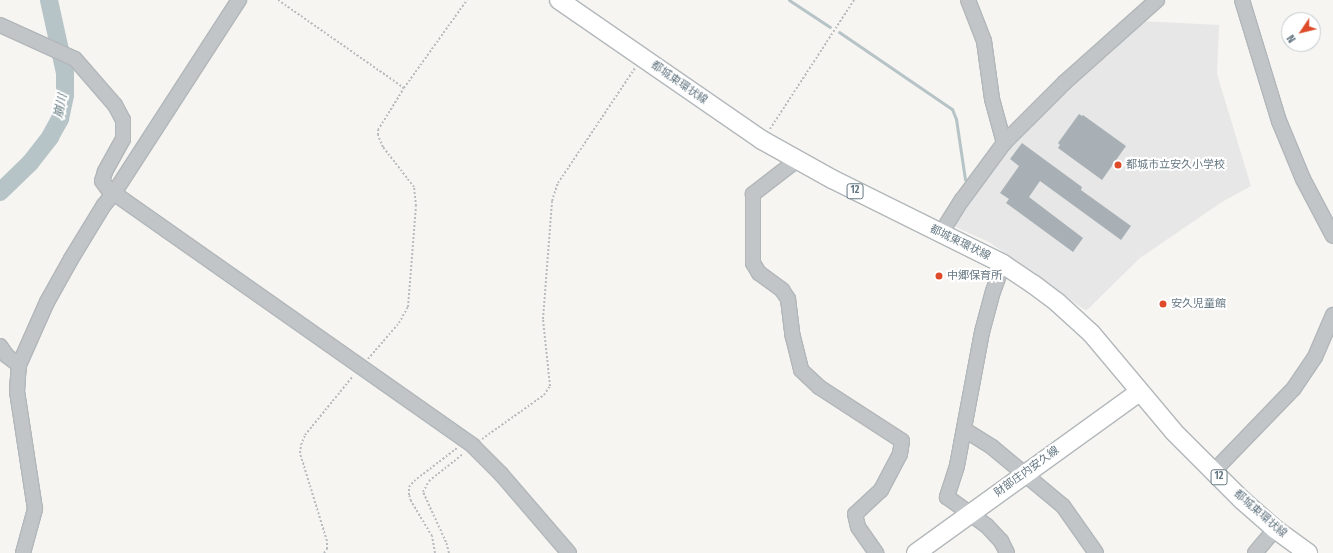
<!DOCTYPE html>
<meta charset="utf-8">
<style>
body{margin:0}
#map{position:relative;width:1333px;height:553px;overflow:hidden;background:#f6f5f2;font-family:"Fira Sans Condensed","Noto Sans JP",sans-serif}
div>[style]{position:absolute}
.built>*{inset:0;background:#e6e7e6}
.stream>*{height:3px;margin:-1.5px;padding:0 1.5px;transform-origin:1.5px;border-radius:1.5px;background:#b7c4c7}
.river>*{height:18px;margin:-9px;padding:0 9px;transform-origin:9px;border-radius:9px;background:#b7c4c7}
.building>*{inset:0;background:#a8b0b5}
.path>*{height:2px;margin-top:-1px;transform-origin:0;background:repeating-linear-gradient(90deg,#b9bcbe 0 2px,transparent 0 4px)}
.roads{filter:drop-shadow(1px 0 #b2b7ba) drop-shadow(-1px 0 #b2b7ba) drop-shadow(0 1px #b2b7ba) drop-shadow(0 -1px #b2b7ba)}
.minor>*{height:14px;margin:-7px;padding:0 7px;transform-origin:7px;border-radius:7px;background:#c1c5c8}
.major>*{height:18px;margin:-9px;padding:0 9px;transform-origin:9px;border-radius:9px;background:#fff}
.dots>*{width:11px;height:11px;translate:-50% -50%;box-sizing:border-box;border:2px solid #fff;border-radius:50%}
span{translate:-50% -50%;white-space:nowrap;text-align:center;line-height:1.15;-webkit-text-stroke:4px #fff;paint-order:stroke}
.shield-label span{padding:1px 3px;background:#fff;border:1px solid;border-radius:3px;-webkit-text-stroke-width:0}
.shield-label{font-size:10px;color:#657782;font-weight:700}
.street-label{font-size:11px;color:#657782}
.poi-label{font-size:11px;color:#657782}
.left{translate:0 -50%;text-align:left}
.water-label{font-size:12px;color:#61787f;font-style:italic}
.north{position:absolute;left:1281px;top:12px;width:40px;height:40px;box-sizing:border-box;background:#fff;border:1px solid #c1c9cd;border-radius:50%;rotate:235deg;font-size:11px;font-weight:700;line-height:16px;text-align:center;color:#657782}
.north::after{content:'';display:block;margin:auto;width:14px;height:18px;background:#de4b2a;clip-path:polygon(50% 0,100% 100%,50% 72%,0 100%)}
</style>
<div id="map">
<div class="built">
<div style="clip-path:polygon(1140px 21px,1219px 25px,1217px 74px,1251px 186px,1222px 202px,1140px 258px,1088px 309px,1085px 310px,989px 242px,949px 224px,1006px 145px)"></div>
</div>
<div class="stream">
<div style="left:789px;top:0;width:49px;rotate:33.4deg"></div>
<div style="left:839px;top:32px;width:137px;rotate:34.3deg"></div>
<div style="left:952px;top:109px;width:11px;rotate:68deg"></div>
<div style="left:956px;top:119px;width:61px;rotate:81.5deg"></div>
</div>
<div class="river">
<div style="left:0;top:192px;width:42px;rotate:-44deg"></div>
<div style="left:30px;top:163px;width:33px;rotate:-52deg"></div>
<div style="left:50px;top:137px;width:21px;rotate:-61deg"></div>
<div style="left:60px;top:119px;width:25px;rotate:-78deg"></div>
<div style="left:65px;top:95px;width:22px;rotate:-90deg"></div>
<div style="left:65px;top:73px;width:75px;rotate:-102.4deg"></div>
</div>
<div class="building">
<div style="clip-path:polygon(1079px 114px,1082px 116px,1083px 115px,1126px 146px,1102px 180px,1058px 148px,1060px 145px,1058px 143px)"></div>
<div style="clip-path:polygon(1022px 143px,1082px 187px,1081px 190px,1131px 226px,1121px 240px,1040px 181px,1029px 197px,1083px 238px,1073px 252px,1006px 203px,1009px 199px,1000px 193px,1019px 166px,1010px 159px)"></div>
</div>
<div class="path">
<div style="left:278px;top:0;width:154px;rotate:34.9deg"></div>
<div style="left:770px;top:129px;width:154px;rotate:-56.9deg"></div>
<div style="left:368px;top:359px;width:48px;rotate:-49.3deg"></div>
<div style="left:399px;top:323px;width:18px;rotate:-61deg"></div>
<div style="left:408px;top:307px;width:101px;rotate:-85.5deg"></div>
<div style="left:416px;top:206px;width:19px;rotate:-96deg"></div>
<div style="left:414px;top:187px;width:51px;rotate:-127.8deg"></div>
<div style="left:383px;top:147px;width:13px;rotate:-113deg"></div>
<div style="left:378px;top:135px;width:5px;rotate:-90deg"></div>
<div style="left:378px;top:130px;width:49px;rotate:-58.2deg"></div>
<div style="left:404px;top:88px;width:108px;rotate:-54.4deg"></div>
<div style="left:482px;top:439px;width:76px;rotate:-35.4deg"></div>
<div style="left:544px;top:395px;width:11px;rotate:-56deg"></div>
<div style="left:550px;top:386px;width:67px;rotate:-96deg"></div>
<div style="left:543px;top:319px;width:118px;rotate:-85.6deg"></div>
<div style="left:552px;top:201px;width:19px;rotate:-72deg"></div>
<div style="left:558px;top:183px;width:138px;rotate:-56.2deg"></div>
<div style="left:324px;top:553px;width:5px;rotate:-53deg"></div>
<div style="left:327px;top:549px;width:8px;rotate:-90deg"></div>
<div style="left:327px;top:541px;width:92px;rotate:-107.1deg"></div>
<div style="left:300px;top:453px;width:8px;rotate:-83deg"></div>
<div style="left:301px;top:445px;width:11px;rotate:-68deg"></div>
<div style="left:305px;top:435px;width:76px;rotate:-50.9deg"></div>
<div style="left:435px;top:553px;width:17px;rotate:-100deg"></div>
<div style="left:432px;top:536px;width:41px;rotate:-121deg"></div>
<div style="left:411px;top:501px;width:6px;rotate:-108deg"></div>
<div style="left:409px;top:495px;width:8px;rotate:-90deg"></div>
<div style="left:409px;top:487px;width:8px;rotate:-50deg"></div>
<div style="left:414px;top:481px;width:54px;rotate:-37.5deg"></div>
<div style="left:449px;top:553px;width:11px;rotate:-105deg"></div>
<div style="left:446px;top:542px;width:55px;rotate:-114.7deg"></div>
<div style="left:423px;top:492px;width:13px;rotate:-61deg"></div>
<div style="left:429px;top:481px;width:43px;rotate:-38.5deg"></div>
</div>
<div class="roads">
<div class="minor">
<div style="left:968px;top:0;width:44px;rotate:68.7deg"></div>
<div style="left:984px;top:41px;width:59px;rotate:82.1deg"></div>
<div style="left:992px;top:99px;width:46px;rotate:74.7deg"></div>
<div style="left:1242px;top:0;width:127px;rotate:73deg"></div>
<div style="left:1279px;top:121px;width:63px;rotate:67.5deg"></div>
<div style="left:1303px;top:179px;width:64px;rotate:62.2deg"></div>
<div style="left:0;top:25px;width:82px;rotate:24.4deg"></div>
<div style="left:75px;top:59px;width:61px;rotate:49deg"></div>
<div style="left:115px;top:105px;width:17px;rotate:62deg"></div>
<div style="left:123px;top:120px;width:19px;rotate:90deg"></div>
<div style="left:123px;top:139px;width:38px;rotate:119deg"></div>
<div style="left:105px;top:172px;width:9px;rotate:108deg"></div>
<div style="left:102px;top:181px;width:10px;rotate:53deg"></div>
<div style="left:108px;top:189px;width:446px;rotate:35.1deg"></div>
<div style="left:473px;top:446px;width:40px;rotate:45deg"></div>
<div style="left:501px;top:474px;width:104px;rotate:49.3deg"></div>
<div style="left:797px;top:160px;width:56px;rotate:142.3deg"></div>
<div style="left:753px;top:194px;width:69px;rotate:90deg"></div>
<div style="left:753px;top:263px;width:12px;rotate:59deg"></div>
<div style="left:759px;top:273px;width:29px;rotate:36deg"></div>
<div style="left:782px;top:290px;width:11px;rotate:56deg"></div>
<div style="left:788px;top:299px;width:38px;rotate:83deg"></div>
<div style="left:793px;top:337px;width:34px;rotate:76deg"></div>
<div style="left:801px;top:370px;width:25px;rotate:43deg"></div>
<div style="left:819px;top:387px;width:99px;rotate:33deg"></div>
<div style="left:902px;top:441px;width:13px;rotate:99deg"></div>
<div style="left:900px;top:454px;width:41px;rotate:117.8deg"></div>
<div style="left:881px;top:490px;width:35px;rotate:137deg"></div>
<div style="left:855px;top:514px;width:13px;rotate:77deg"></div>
<div style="left:858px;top:527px;width:32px;rotate:55deg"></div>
<div style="left:941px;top:233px;width:39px;rotate:-58deg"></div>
<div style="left:962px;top:200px;width:71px;rotate:-53.6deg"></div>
<div style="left:1004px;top:143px;width:86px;rotate:-45deg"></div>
<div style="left:1065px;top:82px;width:123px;rotate:-41.7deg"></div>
<div style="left:1003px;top:264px;width:29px;rotate:110deg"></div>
<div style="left:993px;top:291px;width:42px;rotate:105deg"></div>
<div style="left:982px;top:332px;width:136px;rotate:100.6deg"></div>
<div style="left:957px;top:466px;width:33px;rotate:108deg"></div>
<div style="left:947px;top:497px;width:49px;rotate:35.9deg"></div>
<div style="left:987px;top:526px;width:21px;rotate:47deg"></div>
<div style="left:1001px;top:541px;width:13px;rotate:63deg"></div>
<div style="left:0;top:346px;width:12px;rotate:55deg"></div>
<div style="left:7px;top:356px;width:15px;rotate:37deg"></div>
<div style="left:965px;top:430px;width:32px;rotate:32deg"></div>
<div style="left:992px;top:447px;width:92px;rotate:39.7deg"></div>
<div style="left:1063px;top:506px;width:57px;rotate:54.9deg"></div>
<div style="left:1213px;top:472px;width:117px;rotate:-46deg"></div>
<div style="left:1294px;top:388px;width:37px;rotate:-56deg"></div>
<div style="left:1315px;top:357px;width:46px;rotate:-66.8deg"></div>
<div style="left:23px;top:553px;width:46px;rotate:-74.7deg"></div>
<div style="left:35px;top:509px;width:119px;rotate:-98.7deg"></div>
<div style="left:17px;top:391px;width:26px;rotate:-86deg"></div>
<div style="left:19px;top:365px;width:69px;rotate:-66deg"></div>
<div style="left:47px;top:302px;width:49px;rotate:-60.8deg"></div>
<div style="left:71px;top:259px;width:63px;rotate:-58.6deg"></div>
<div style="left:104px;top:205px;width:16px;rotate:-50deg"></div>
<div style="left:114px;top:193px;width:230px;rotate:-57.1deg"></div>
<div style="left:1255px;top:553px;width:31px;rotate:-50deg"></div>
</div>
<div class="major">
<div style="left:559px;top:0;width:247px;rotate:34.6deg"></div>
<div style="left:762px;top:140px;width:80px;rotate:29.1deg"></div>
<div style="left:832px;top:179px;width:191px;rotate:26.4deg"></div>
<div style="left:1003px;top:264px;width:36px;rotate:34deg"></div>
<div style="left:1033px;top:284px;width:31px;rotate:37deg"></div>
<div style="left:1058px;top:303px;width:45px;rotate:42.3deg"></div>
<div style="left:1091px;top:333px;width:129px;rotate:50deg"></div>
<div style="left:1174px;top:432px;width:96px;rotate:45deg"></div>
<div style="left:1242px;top:500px;width:44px;rotate:41.3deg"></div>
<div style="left:1275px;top:529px;width:41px;rotate:36deg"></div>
<div style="left:916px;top:553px;width:275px;rotate:-35.8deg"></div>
</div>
</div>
<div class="dots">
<div style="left:1118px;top:165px;background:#de4b2a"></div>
<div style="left:939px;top:276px;background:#de4b2a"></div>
<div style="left:1163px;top:304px;background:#de4b2a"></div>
</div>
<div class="shield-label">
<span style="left:855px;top:191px">12</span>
<span style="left:1219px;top:477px">12</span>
</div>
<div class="street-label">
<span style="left:679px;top:83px;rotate:35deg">都城東環状線</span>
<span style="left:960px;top:243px;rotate:26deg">都城東環状線</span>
<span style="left:1027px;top:472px;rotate:-36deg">財部庄内安久線</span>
<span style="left:1260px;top:514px;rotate:41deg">都城東環状線</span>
</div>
<div class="poi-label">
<span class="left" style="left:1126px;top:165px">都城市立安久小学校</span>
<span class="left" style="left:947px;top:276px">中郷保育所</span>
<span class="left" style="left:1171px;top:304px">安久児童館</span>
</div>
<div class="water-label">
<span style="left:61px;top:106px;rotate:-78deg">崩川</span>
</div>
<div class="north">N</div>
</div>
